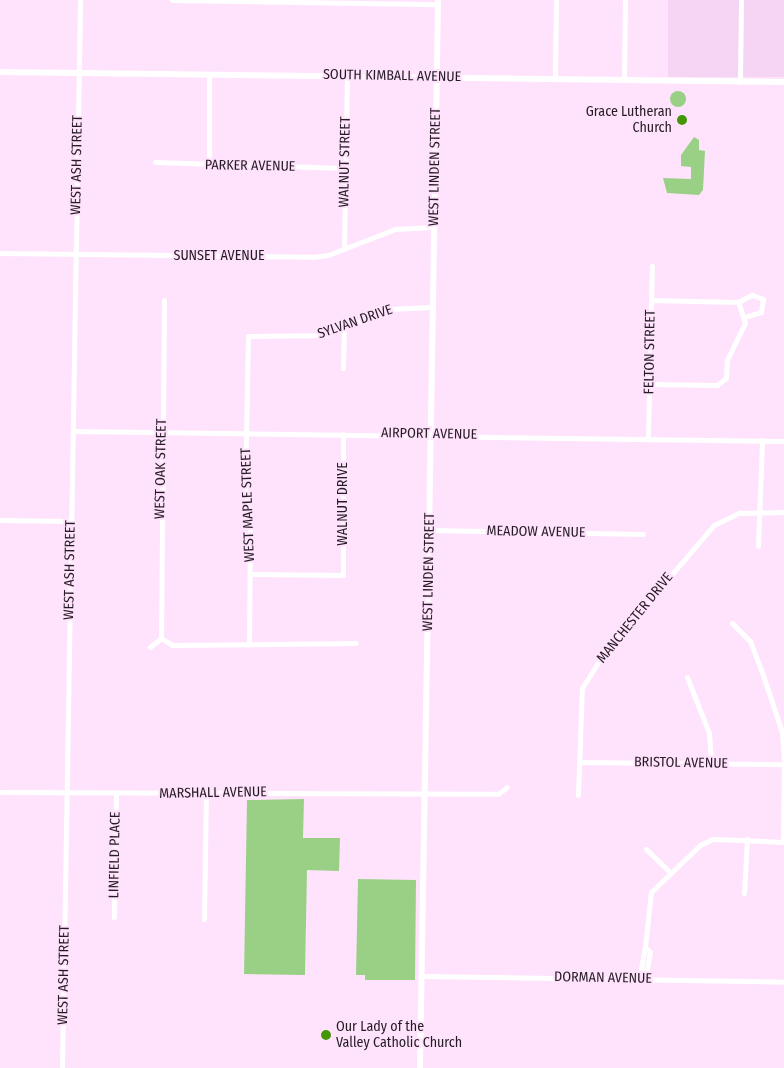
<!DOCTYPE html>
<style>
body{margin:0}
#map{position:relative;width:784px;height:1068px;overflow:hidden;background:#ffe3fc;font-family:"Fira Sans Condensed",sans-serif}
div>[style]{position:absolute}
.built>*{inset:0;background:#f6d4f3;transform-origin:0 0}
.green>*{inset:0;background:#9ad085}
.round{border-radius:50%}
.minor>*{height:5px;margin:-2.5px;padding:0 2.5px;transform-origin:2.5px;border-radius:2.5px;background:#fff}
.tertiary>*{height:6px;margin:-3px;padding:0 3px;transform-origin:3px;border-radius:3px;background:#fff}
.dots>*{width:14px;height:14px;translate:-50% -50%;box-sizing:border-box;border:2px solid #ffe3fc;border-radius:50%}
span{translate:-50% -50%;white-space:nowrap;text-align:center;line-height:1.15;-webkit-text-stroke:4px #ffe3fc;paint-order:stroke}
.street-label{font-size:14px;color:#251b24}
.poi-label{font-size:14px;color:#251b24}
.right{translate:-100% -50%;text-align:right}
.left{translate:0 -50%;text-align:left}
</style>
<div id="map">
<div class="built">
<div style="left:668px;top:0;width:116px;height:77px"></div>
</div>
<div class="green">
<div class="round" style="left:670px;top:91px;width:16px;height:16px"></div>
<div style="clip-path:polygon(694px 137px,699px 140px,699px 150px,705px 151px,703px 190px,699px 195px,667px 193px,663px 178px,691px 179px,691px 167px,681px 166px,681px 155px)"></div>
<div style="clip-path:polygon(304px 799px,303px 838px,340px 838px,339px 871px,307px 870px,305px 975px,244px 974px,247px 800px)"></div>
<div style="clip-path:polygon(358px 879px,416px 880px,415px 980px,365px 980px,365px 975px,356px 975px)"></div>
</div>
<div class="minor">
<div style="left:172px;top:0;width:266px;rotate:0.9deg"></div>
<div style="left:555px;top:78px;width:78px;rotate:-89.3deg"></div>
<div style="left:624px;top:80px;width:80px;rotate:-89.3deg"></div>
<div style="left:740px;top:82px;width:82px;rotate:-89.3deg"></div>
<div style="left:155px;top:162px;width:190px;rotate:1.8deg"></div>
<div style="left:209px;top:165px;width:91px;rotate:-90deg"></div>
<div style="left:344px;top:249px;width:173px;rotate:-89deg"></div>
<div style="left:0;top:253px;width:312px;rotate:0.7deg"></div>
<div style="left:312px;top:257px;width:16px;rotate:-7deg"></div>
<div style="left:328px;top:255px;width:72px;rotate:-21.2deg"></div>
<div style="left:395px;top:229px;width:39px;rotate:-3deg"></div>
<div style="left:164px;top:300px;width:338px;rotate:90.5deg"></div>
<div style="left:161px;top:638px;width:13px;rotate:32deg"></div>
<div style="left:172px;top:645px;width:184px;rotate:-0.6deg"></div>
<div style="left:651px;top:300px;width:87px;rotate:1.3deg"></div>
<div style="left:738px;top:302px;width:16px;rotate:-27deg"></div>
<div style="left:752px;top:295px;width:12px;rotate:20deg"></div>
<div style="left:763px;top:299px;width:13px;rotate:99deg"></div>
<div style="left:761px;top:312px;width:17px;rotate:163deg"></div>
<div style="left:343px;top:368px;width:40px;rotate:-88.6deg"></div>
<div style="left:649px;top:384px;width:68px;rotate:0.8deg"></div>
<div style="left:717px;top:385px;width:11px;rotate:-38deg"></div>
<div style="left:726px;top:378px;width:18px;rotate:-87deg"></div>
<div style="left:727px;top:360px;width:41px;rotate:-64.1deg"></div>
<div style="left:745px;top:323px;width:22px;rotate:-108deg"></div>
<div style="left:74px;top:431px;width:710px;rotate:0.81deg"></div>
<div style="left:648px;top:437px;width:171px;rotate:-88.7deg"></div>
<div style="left:0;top:520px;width:71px;rotate:0.8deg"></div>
<div style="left:430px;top:530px;width:213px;rotate:1.1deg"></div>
<div style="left:758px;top:546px;width:106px;rotate:-87.8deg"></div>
<div style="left:250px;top:574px;width:93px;rotate:0.6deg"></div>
<div style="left:343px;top:575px;width:141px;rotate:-90deg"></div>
<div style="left:732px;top:623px;width:25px;rotate:45deg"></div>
<div style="left:750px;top:641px;width:33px;rotate:69deg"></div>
<div style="left:762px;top:672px;width:63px;rotate:71.6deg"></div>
<div style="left:782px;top:732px;width:32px;rotate:86deg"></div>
<div style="left:249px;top:644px;width:120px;rotate:-89.5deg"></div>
<div style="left:250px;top:524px;width:34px;rotate:-98deg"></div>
<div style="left:245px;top:490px;width:154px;rotate:-88.9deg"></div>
<div style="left:248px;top:336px;width:79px;rotate:-0.7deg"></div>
<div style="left:327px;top:335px;width:67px;rotate:-22.8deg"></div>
<div style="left:389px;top:309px;width:44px;rotate:-2.6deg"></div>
<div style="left:150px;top:647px;width:14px;rotate:-39deg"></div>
<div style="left:687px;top:677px;width:60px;rotate:68.6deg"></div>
<div style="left:709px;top:733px;width:30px;rotate:86deg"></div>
<div style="left:579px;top:762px;width:205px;rotate:0.6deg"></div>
<div style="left:0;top:792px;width:498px;rotate:0.2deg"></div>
<div style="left:498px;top:794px;width:11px;rotate:-38deg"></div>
<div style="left:578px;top:795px;width:107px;rotate:-87.9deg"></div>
<div style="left:582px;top:688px;width:38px;rotate:-58deg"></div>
<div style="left:602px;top:656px;width:172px;rotate:-49.5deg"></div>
<div style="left:714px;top:525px;width:28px;rotate:-26deg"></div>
<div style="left:739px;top:513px;width:45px;rotate:-1.3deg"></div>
<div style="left:783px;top:842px;width:78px;rotate:-89.3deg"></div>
<div style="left:646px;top:849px;width:33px;rotate:44deg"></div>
<div style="left:744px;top:893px;width:54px;rotate:-86.8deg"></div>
<div style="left:114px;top:917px;width:124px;rotate:-89.1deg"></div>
<div style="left:204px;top:919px;width:125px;rotate:-89.1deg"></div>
<div style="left:645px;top:947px;width:55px;rotate:-83.8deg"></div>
<div style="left:651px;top:892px;width:68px;rotate:-43.8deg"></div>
<div style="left:700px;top:845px;width:14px;rotate:-25deg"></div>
<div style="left:713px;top:839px;width:71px;rotate:2.4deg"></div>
<div style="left:645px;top:972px;width:5px;rotate:-143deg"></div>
<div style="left:641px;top:969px;width:22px;rotate:-80deg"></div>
<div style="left:645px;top:947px;width:7px;rotate:45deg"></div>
<div style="left:650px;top:952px;width:27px;rotate:100deg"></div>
<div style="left:422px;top:976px;width:362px;rotate:0.9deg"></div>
<div style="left:62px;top:1068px;width:1068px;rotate:-89.03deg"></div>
</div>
<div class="tertiary">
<div style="left:0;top:72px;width:784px;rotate:0.73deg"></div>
<div style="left:420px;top:1068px;width:1068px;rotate:-89.03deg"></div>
</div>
<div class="dots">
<div style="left:682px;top:120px;background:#439706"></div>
<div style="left:326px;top:1035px;background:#439706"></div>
</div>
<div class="street-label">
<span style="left:392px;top:76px;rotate:1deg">SOUTH KIMBALL AVENUE</span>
<span style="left:345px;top:162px;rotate:-89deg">WALNUT STREET</span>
<span style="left:77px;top:165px;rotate:-89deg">WEST ASH STREET</span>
<span style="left:250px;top:166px;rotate:1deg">PARKER AVENUE</span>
<span style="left:435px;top:167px;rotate:-89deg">WEST LINDEN STREET</span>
<span style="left:219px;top:256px">SUNSET AVENUE</span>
<span style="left:355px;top:322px;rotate:-19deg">SYLVAN DRIVE</span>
<span style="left:650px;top:352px;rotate:-89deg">FELTON STREET</span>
<span style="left:429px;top:434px;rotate:1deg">AIRPORT AVENUE</span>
<span style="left:161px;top:469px;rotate:-89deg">WEST OAK STREET</span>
<span style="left:343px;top:504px;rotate:-90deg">WALNUT DRIVE</span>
<span style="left:248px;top:505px;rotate:-92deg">WEST MAPLE STREET</span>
<span style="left:536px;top:532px;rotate:1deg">MEADOW AVENUE</span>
<span style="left:70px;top:570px;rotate:-89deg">WEST ASH STREET</span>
<span style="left:429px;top:572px;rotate:-89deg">WEST LINDEN STREET</span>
<span style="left:635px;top:618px;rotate:-51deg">MANCHESTER DRIVE</span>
<span style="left:681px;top:763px;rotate:1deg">BRISTOL AVENUE</span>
<span style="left:213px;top:793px;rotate:-1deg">MARSHALL AVENUE</span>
<span style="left:115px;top:855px;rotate:-89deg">LINFIELD PLACE</span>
<span style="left:64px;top:975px;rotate:-89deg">WEST ASH STREET</span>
<span style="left:603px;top:978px;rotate:1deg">DORMAN AVENUE</span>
</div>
<div class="poi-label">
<span class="right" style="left:672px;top:120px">Grace Lutheran<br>Church</span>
<span class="left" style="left:336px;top:1035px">Our Lady of the<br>Valley Catholic Church</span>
</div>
</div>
